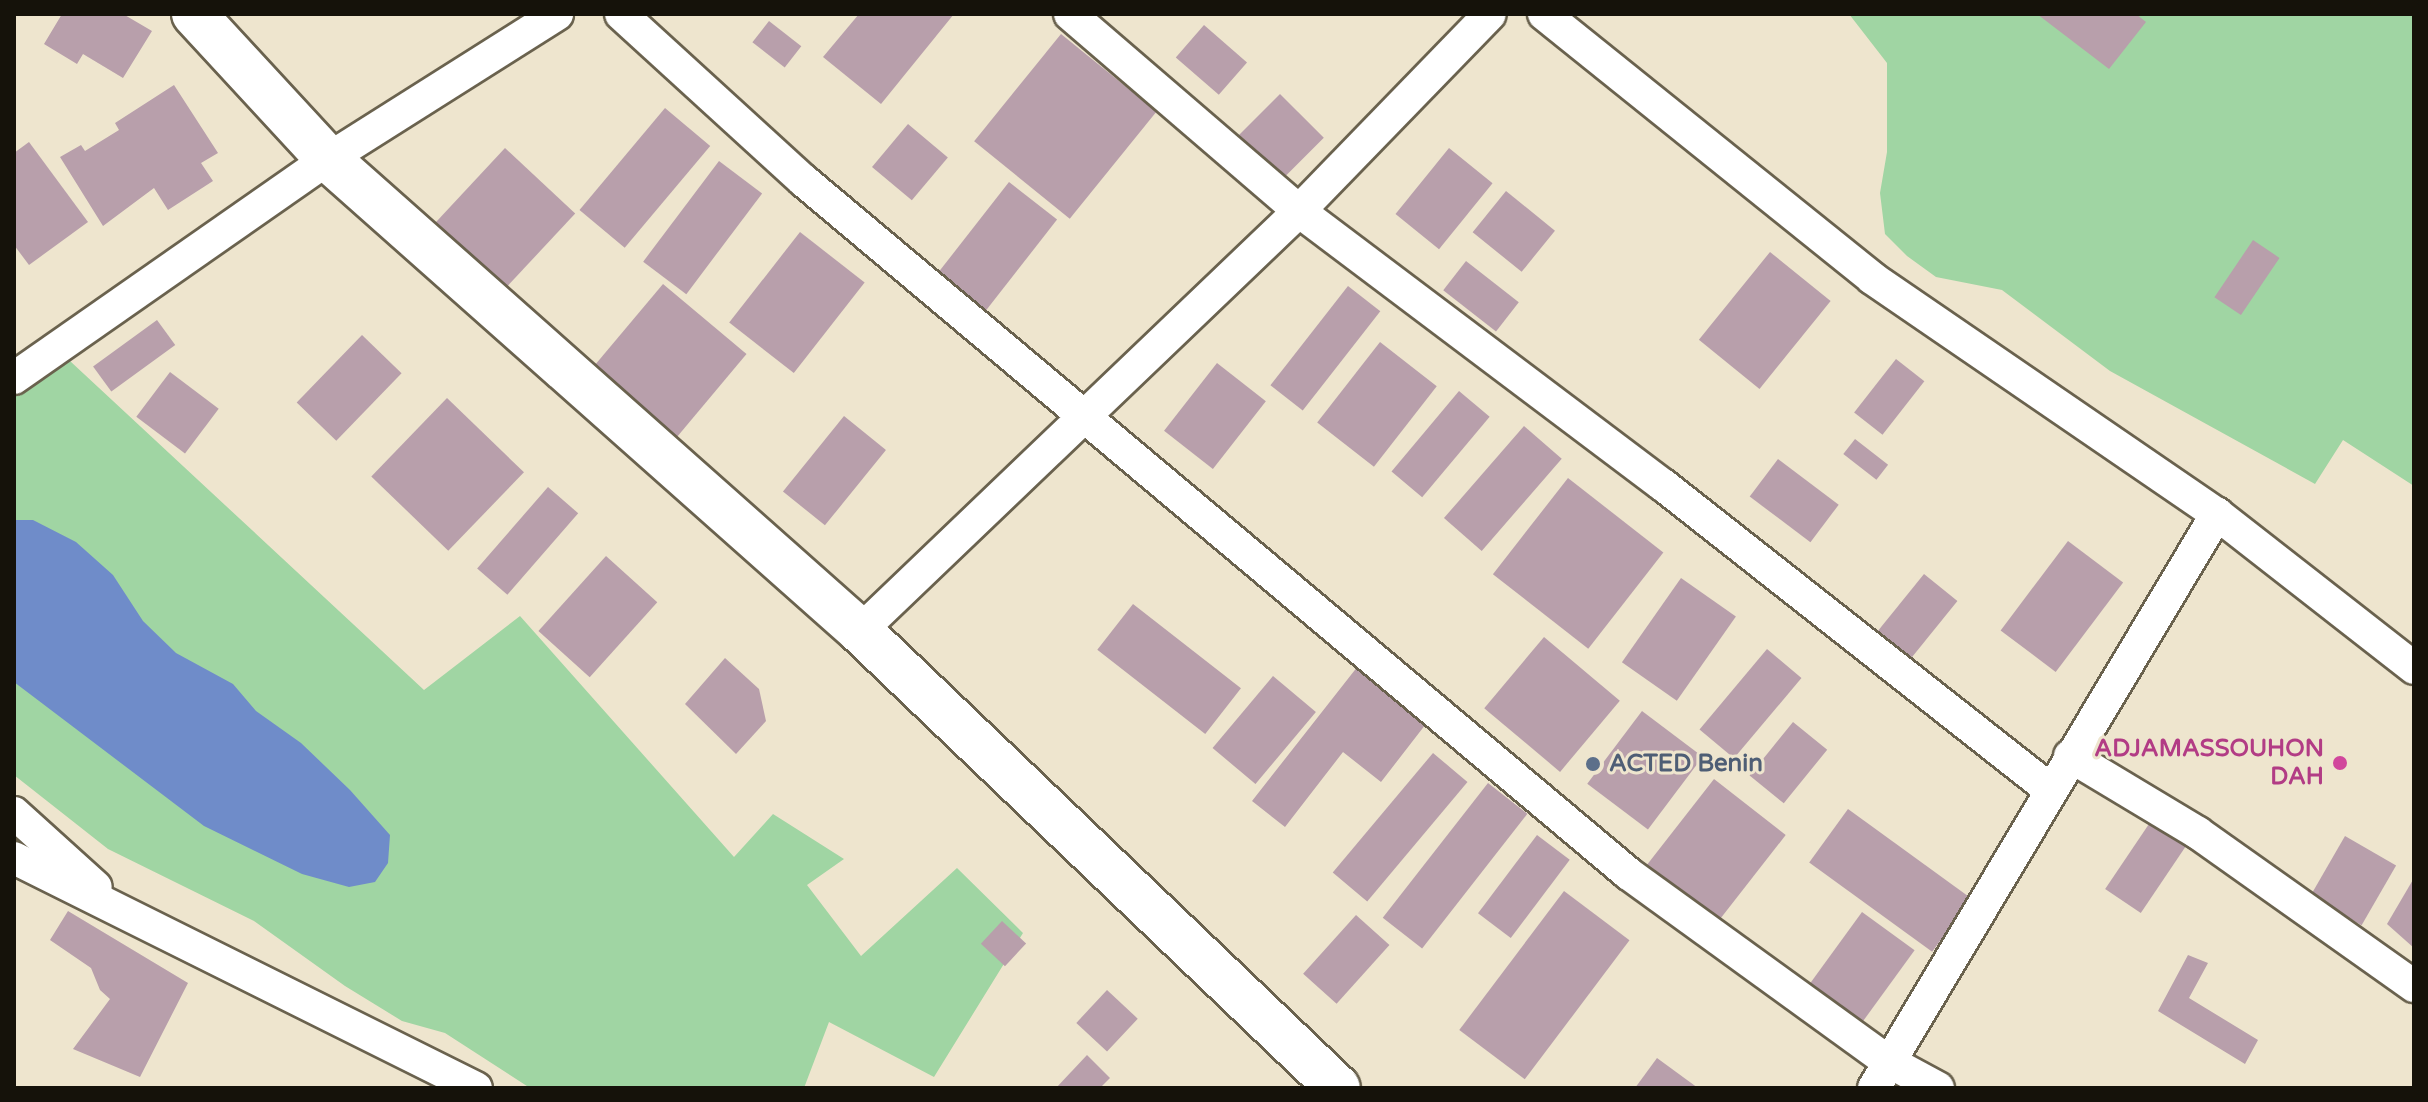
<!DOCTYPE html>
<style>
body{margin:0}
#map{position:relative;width:2428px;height:1102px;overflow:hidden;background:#eee5ce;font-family:"Varela Round",sans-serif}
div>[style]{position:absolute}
.green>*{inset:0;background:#a0d5a3}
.water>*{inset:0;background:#6f8cc9}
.building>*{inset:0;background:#b89fab;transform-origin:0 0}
.roads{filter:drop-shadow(2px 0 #6a624e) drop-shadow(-2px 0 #6a624e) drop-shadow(0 2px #6a624e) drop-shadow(0 -2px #6a624e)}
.street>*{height:32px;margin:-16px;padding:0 16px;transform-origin:16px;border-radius:16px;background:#fff}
.secondary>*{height:44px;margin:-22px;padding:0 22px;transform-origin:22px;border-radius:22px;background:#fff}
.dots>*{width:22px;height:22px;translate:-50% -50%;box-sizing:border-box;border:4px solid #eee5ce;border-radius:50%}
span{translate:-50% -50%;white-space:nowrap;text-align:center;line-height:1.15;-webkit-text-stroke:6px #eee5ce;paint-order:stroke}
.hotel-label{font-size:24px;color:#b23c85;font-weight:700}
.right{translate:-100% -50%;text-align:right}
.service-label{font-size:24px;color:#4e5e75;font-weight:700}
.left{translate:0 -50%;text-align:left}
.frame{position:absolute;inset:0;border:16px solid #15120a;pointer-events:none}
</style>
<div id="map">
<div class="green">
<div style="clip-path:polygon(1849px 14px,2414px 14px,2414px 486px,2343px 440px,2315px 484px,2110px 371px,2002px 290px,1936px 277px,1907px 256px,1885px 234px,1880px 193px,1887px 152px,1887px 63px)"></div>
<div style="clip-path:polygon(56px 348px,424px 690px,520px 616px,734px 857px,773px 814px,844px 859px,807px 885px,861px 956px,957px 868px,1023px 933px,934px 1077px,829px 1022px,804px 1088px,530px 1088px,445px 1033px,402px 1021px,345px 986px,254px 921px,108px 849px,14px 775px,14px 379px)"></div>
</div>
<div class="water">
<div style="clip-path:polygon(14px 520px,33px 520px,76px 542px,113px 575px,143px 621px,176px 653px,233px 684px,256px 711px,301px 743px,350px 790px,390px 835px,388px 863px,375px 882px,349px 887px,302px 874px,204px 826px,14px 682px)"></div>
</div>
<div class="building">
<div style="clip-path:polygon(62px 14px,123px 14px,152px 31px,123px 78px,83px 54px,77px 64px,44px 44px)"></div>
<div style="clip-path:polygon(859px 14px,954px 14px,881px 104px,823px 57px)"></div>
<div style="clip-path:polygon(2037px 14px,2136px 14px,2146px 22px,2109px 69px)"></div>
<div style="left:769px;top:21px;width:41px;height:27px;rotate:38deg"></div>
<div style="left:1204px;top:25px;width:57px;height:43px;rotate:41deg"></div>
<div style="left:1061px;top:34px;width:123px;height:138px;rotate:39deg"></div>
<div style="clip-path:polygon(174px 85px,218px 153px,201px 163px,213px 181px,168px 210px,154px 188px,103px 226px,60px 157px,81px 145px,85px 151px,119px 130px,115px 123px)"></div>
<div style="left:1280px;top:94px;width:62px;height:64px;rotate:45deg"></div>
<div style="left:665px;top:108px;width:59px;height:133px;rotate:40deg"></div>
<div style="left:908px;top:124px;width:52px;height:56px;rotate:40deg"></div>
<div style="clip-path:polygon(29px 142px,88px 222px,29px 265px,14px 245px,14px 153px)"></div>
<div style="left:505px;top:148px;width:96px;height:112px;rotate:43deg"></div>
<div style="left:1449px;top:148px;width:56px;height:85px;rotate:39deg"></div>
<div style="left:719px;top:161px;width:54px;height:126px;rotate:37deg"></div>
<div style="left:1009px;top:182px;width:61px;height:120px;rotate:38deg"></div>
<div style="left:1506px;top:191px;width:63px;height:53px;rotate:39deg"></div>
<div style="left:800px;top:232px;width:82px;height:115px;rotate:38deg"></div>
<div style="left:2253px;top:240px;width:32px;height:69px;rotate:34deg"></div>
<div style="left:1770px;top:252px;width:78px;height:113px;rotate:39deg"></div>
<div style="left:1466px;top:261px;width:67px;height:37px;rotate:38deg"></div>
<div style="left:663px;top:284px;width:109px;height:116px;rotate:40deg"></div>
<div style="left:1348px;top:286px;width:41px;height:126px;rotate:38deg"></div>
<div style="left:157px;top:320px;width:31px;height:79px;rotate:54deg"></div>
<div style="left:362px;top:335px;width:55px;height:94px;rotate:44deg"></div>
<div style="left:1380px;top:342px;width:72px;height:102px;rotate:38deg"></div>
<div style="left:1896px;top:359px;width:36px;height:68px;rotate:38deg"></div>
<div style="left:1217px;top:363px;width:62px;height:86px;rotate:38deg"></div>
<div style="left:170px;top:372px;width:61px;height:56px;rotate:37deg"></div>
<div style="left:1459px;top:391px;width:40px;height:105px;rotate:40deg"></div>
<div style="left:447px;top:398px;width:107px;height:109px;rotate:44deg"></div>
<div style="left:844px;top:416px;width:54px;height:97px;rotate:39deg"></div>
<div style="left:1524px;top:426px;width:50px;height:122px;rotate:41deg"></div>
<div style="left:1855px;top:439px;width:42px;height:19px;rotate:38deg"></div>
<div style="left:1778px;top:459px;width:76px;height:47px;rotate:37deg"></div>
<div style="left:1568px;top:478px;width:121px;height:122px;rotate:38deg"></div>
<div style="left:548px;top:487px;width:40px;height:108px;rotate:41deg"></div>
<div style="left:2068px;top:541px;width:69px;height:112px;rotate:37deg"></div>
<div style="left:606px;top:556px;width:69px;height:101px;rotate:42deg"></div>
<div style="left:1924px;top:574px;width:43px;height:82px;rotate:39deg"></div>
<div style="left:1681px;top:578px;width:67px;height:103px;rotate:35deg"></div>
<div style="left:1133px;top:604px;width:137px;height:58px;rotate:38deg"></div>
<div style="left:1544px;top:637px;width:99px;height:93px;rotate:40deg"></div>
<div style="left:1767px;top:649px;width:45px;height:105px;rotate:40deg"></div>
<div style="clip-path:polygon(725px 658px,759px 689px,766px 721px,736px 754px,685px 704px)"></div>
<div style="clip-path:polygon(1358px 666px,1429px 720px,1381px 782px,1343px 752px,1285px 827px,1252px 801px)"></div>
<div style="left:1273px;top:676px;width:56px;height:94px;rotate:40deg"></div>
<div style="left:1642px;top:711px;width:76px;height:91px;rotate:37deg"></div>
<div style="left:1793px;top:722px;width:44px;height:69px;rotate:39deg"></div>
<div style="left:1433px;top:753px;width:45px;height:156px;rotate:40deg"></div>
<div style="left:1714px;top:779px;width:91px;height:111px;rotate:38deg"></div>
<div style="left:1488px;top:783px;width:50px;height:171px;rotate:38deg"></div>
<div style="left:1848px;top:809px;width:152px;height:66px;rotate:36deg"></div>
<div style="left:2151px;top:821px;width:43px;height:82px;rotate:34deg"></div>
<div style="left:1537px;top:835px;width:41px;height:98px;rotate:37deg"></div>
<div style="left:2345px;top:836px;width:59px;height:69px;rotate:30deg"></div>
<div style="clip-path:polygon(2414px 878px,2414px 948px,2387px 924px)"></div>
<div style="left:1564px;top:891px;width:82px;height:174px;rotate:37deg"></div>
<div style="clip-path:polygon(68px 911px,188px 983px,140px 1077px,73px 1049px,110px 999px,100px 990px,91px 968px,50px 940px)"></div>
<div style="left:1862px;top:912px;width:65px;height:90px;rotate:36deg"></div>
<div style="left:1356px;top:915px;width:45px;height:79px;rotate:42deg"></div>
<div style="left:1002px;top:921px;width:33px;height:31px;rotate:43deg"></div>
<div style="clip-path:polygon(2188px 955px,2208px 963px,2189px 998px,2258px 1040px,2245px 1064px,2158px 1011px)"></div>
<div style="left:1107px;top:990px;width:42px;height:45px;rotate:43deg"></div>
<div style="clip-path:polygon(1087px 1055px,1110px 1078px,1100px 1088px,1056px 1088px)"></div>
<div style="clip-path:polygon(1657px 1058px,1698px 1088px,1635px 1088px)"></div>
</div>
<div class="roads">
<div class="street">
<div style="left:621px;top:14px;width:248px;rotate:42.4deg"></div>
<div style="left:804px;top:181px;width:1077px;rotate:40.03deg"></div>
<div style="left:1629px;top:874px;width:317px;rotate:35.9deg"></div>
<div style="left:1886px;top:1060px;width:59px;rotate:28.3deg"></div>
<div style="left:1070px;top:14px;width:302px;rotate:40.7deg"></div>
<div style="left:1299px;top:211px;width:456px;rotate:37deg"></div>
<div style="left:1663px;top:485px;width:492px;rotate:38.2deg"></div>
<div style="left:1544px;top:14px;width:421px;rotate:38.8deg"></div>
<div style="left:1872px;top:278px;width:418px;rotate:34.4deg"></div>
<div style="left:2217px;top:514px;width:250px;rotate:38deg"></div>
<div style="left:14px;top:378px;width:383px;rotate:-34.9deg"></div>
<div style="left:328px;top:159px;width:271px;rotate:-32.3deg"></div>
<div style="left:860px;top:631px;width:608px;rotate:-43.73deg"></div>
<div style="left:1299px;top:211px;width:274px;rotate:-45.9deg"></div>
<div style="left:2070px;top:756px;width:149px;rotate:31deg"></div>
<div style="left:2198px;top:833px;width:265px;rotate:35.3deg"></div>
<div style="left:14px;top:813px;width:110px;rotate:42.1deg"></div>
<div style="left:14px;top:858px;width:516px;rotate:26.47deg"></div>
<div style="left:1874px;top:1088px;width:669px;rotate:-59.14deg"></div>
</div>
<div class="secondary">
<div style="left:194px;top:14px;width:197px;rotate:47.3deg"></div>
<div style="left:328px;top:159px;width:711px;rotate:41.58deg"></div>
<div style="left:860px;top:631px;width:661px;rotate:43.71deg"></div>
</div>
</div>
<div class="dots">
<div style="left:2340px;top:763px;background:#d1479c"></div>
<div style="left:1593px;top:764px;background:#5c6f8a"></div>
</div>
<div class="hotel-label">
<span class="right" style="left:2324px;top:763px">ADJAMASSOUHON<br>DAH</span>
</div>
<div class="service-label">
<span class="left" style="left:1609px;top:764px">ACTED Benin</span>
</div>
<div class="frame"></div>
</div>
